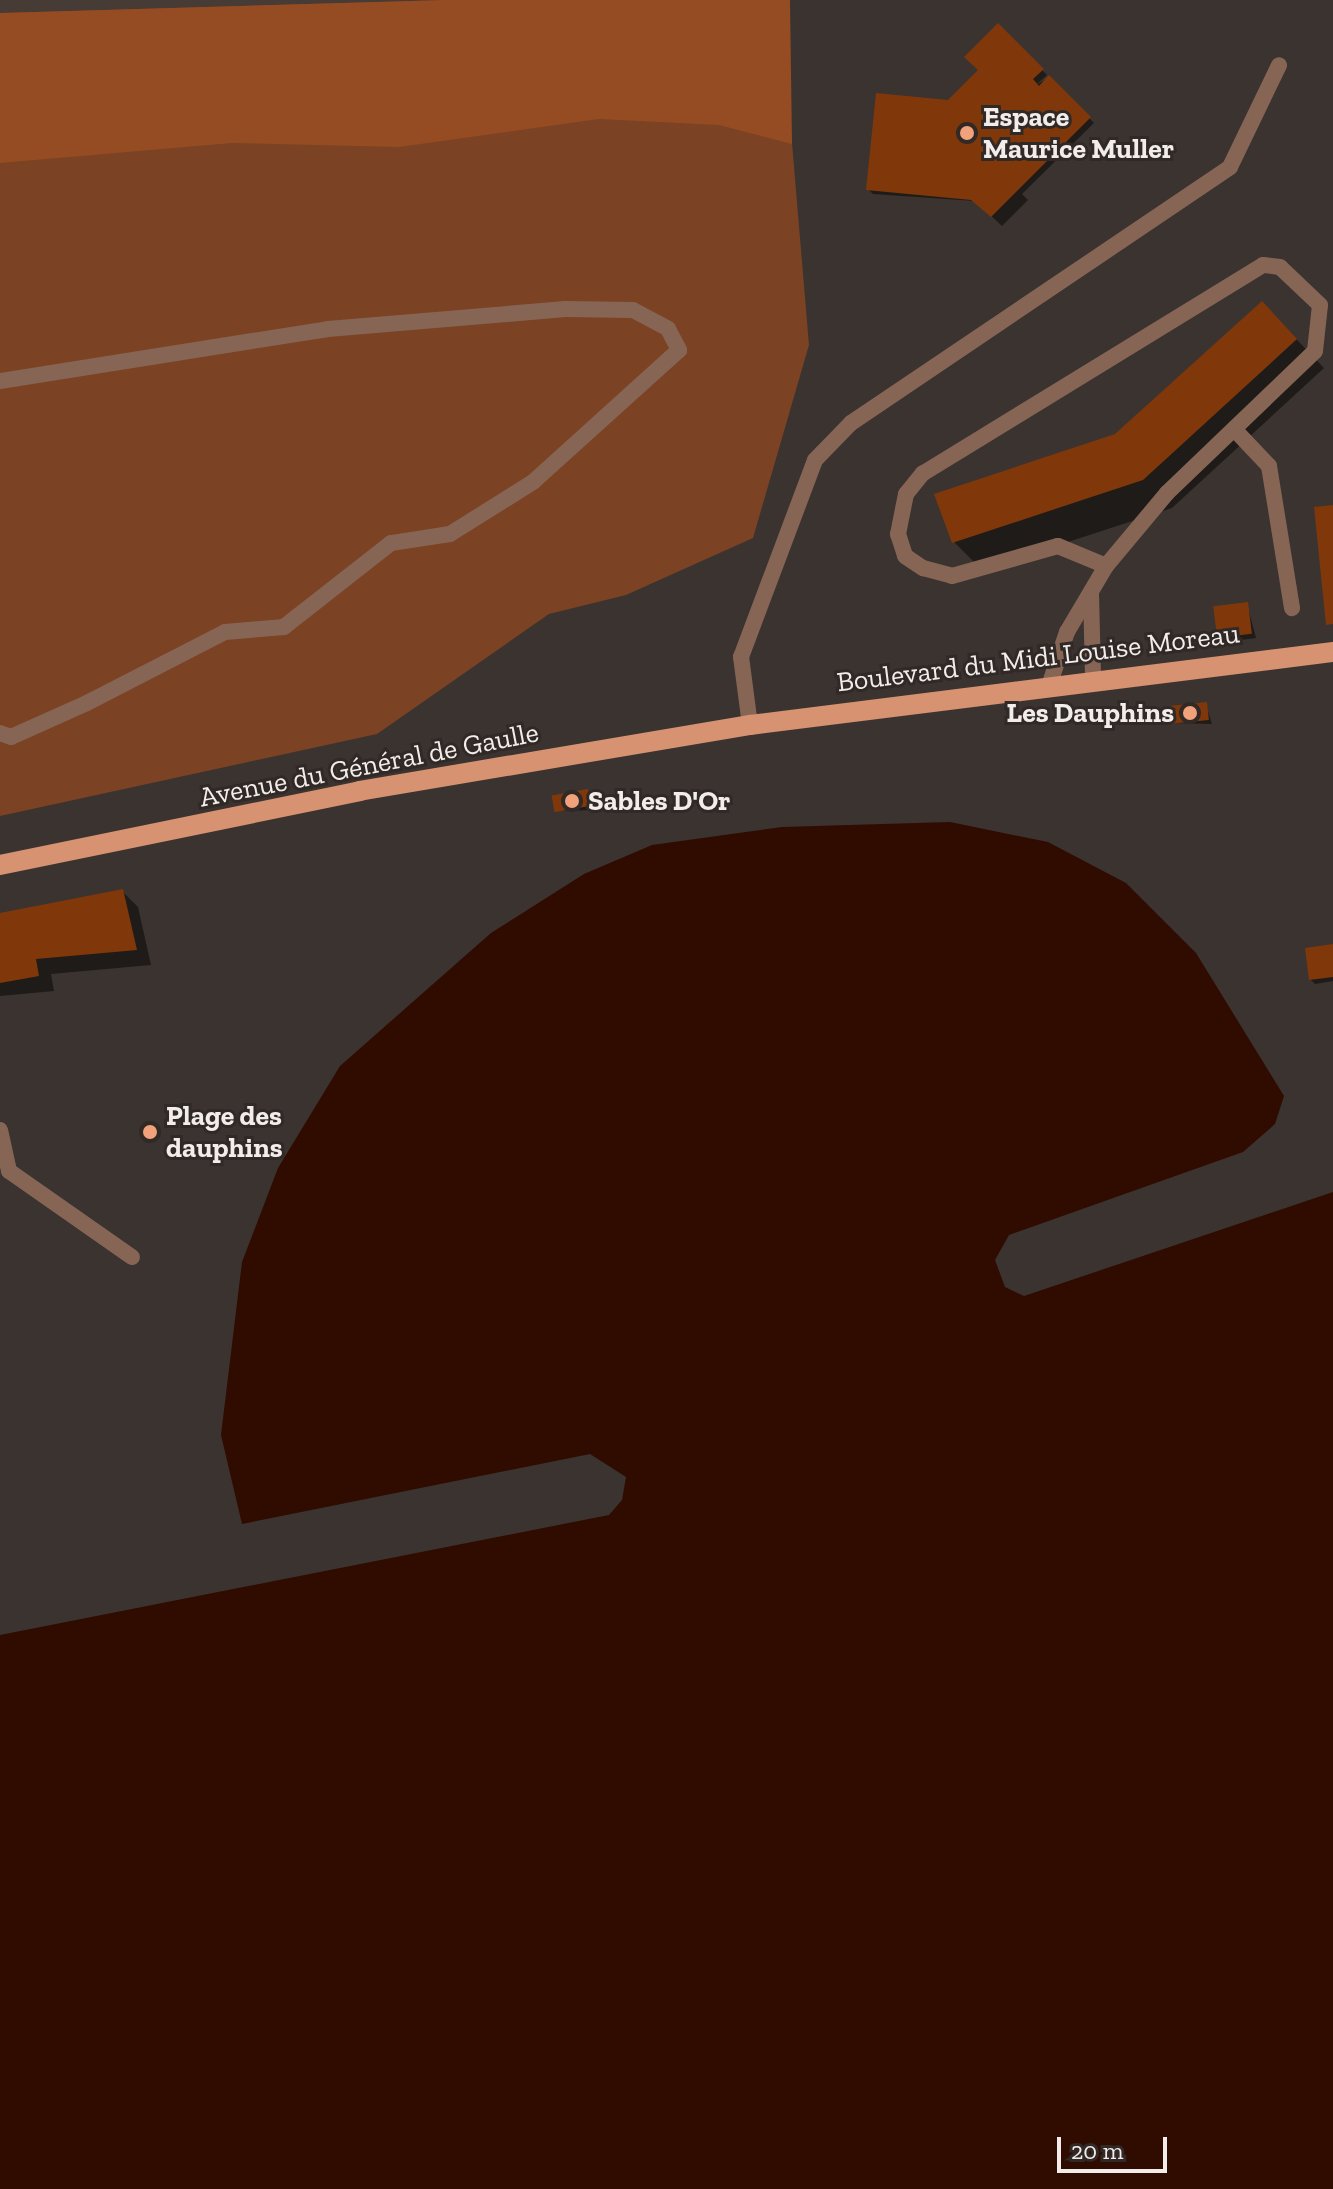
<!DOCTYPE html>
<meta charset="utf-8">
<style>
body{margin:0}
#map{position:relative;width:1333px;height:2189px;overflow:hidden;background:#3a3330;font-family:"Zilla Slab",serif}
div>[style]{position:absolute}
.built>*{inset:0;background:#473b35}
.green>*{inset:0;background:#7b4224}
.forest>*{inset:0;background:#954c23}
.water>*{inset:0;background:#300b00}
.shadow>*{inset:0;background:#0007}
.building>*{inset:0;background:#80380b;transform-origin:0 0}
.lane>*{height:16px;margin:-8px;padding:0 8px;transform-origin:8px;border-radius:8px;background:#876555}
.primary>*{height:20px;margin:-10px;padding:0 10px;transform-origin:10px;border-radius:10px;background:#d79371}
.dots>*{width:22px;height:22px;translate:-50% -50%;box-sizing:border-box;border:4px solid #302926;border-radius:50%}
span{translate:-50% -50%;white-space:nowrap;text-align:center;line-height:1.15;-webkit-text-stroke:6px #302926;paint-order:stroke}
.poi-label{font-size:28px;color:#f2edeb;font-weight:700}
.left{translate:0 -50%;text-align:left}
.right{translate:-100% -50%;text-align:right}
.street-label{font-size:28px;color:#f2edeb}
.scale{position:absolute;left:1057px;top:2137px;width:110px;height:36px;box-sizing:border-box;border:4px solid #f2edeb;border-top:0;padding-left:10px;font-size:24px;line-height:28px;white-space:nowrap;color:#f2edeb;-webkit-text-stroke:6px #302926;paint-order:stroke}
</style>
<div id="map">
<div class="built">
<div style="clip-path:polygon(0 0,445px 0,0 13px)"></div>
</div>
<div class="green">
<div style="clip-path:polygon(445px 0,790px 0,788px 95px,809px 345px,753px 538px,626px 595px,549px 614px,377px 734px,0 816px,0 13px)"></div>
</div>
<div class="forest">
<div style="clip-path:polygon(445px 0,790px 0,792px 144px,719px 125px,599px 119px,399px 147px,232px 143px,0 163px,0 13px)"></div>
</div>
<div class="water">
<div style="clip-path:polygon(950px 822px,1048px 842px,1126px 883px,1196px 953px,1284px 1096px,1275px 1124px,1243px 1152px,1009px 1235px,995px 1260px,1005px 1287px,1024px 1296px,1333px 1192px,1333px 2189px,0 2189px,0 1635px,609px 1515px,622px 1500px,626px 1477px,590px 1454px,242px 1524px,221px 1435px,242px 1262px,278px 1168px,340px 1066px,491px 933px,584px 874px,652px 845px,782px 827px)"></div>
</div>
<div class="shadow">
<div style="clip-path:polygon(998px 26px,1047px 75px,1036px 85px,1049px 78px,1094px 123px,1022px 194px,1028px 200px,1002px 226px,975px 201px,873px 194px,868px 189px,981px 70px)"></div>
<div style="clip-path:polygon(1262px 303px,1324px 368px,1172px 508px,982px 570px,954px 542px,1116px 436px)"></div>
<div style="clip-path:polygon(1247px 604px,1256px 638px,1225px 642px,1220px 637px)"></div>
<div style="clip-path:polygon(1206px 705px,1212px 724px,1173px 723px)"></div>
<div style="clip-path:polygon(587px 791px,595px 810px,555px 811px)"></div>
<div style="clip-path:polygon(122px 891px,138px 907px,151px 965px,51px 974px,54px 991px,0 996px,0 914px)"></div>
<div style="clip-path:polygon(1333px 947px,1333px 981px,1315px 984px,1310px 979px)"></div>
</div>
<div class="building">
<div style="clip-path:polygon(998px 23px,1044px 69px,1033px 79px,1039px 86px,1049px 75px,1091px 117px,991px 217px,971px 200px,866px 190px,876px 93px,948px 100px,978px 70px,964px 57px)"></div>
<div style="clip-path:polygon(1262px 301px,1297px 339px,1143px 480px,952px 543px,934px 494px,1115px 434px)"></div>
<div style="clip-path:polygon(1333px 505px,1333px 624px,1326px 625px,1314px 507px)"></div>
<div style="left:1248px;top:602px;width:32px;height:35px;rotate:83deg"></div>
<div style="left:1207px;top:702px;width:18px;height:38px;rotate:84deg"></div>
<div style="left:588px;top:789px;width:17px;height:37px;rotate:80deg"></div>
<div style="clip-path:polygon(123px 889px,137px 950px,36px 959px,39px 976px,0 983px,0 913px)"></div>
<div style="clip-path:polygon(1333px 944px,1333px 977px,1309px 980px,1305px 948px)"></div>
</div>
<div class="lane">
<div style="left:0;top:381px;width:332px;rotate:-9deg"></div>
<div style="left:328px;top:329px;width:238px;rotate:-4.8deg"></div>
<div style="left:565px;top:309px;width:68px;rotate:0.8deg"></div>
<div style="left:633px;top:310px;width:40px;rotate:28deg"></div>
<div style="left:668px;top:329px;width:24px;rotate:62deg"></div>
<div style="left:679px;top:350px;width:197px;rotate:137.9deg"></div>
<div style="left:533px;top:482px;width:98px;rotate:147.9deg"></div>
<div style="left:450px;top:534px;width:60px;rotate:171.3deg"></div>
<div style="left:391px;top:543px;width:136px;rotate:141.9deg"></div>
<div style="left:284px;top:627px;width:59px;rotate:175.2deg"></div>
<div style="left:225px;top:632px;width:155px;rotate:152.8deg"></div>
<div style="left:87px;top:703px;width:83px;rotate:155.9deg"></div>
<div style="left:11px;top:737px;width:12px;rotate:-160deg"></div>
<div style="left:1234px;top:429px;width:51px;rotate:46.6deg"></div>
<div style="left:1269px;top:466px;width:144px;rotate:80.8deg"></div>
<div style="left:1091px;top:593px;width:84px;rotate:88.6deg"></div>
<div style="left:1050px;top:683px;width:54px;rotate:-71.6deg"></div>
<div style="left:1067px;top:632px;width:77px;rotate:-59.4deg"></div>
<div style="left:1106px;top:566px;width:95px;rotate:-50.1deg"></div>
<div style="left:1167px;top:493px;width:205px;rotate:-43.8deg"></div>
<div style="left:1315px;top:351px;width:46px;rotate:-83.8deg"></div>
<div style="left:1320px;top:305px;width:55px;rotate:-136.5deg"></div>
<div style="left:1280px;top:267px;width:17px;rotate:-173deg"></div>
<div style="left:1263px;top:265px;width:399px;rotate:148.5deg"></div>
<div style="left:923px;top:473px;width:27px;rotate:129deg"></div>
<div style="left:906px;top:494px;width:41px;rotate:101.3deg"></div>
<div style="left:898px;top:534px;width:23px;rotate:72deg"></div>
<div style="left:905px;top:556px;width:22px;rotate:34deg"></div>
<div style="left:923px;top:568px;width:30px;rotate:15deg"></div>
<div style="left:952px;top:576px;width:110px;rotate:-15.8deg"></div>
<div style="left:1058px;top:546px;width:52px;rotate:22.6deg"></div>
<div style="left:750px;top:725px;width:69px;rotate:-97.5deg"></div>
<div style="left:741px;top:657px;width:210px;rotate:-69.4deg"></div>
<div style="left:815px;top:460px;width:52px;rotate:-45.8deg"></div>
<div style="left:851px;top:423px;width:457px;rotate:-34deg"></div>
<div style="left:1230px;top:167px;width:113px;rotate:-64.3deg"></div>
<div style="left:0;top:1130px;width:42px;rotate:77.6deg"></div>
<div style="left:9px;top:1171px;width:150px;rotate:35deg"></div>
</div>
<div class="primary">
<div style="left:0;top:865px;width:367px;rotate:-11.6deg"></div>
<div style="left:359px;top:791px;width:397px;rotate:-9.6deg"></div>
<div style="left:750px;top:725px;width:588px;rotate:-7.14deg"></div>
</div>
<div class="dots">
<div style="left:967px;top:133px;background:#f1a27b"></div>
<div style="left:1190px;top:713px;background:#f1a27b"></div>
<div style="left:572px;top:801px;background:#f1a27b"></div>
<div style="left:150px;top:1132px;background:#f1a27b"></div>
</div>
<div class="poi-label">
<span class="left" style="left:983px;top:133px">Espace<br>Maurice Muller</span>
<span class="right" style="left:1174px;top:713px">Les Dauphins</span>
<span class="left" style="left:588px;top:801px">Sables D'Or</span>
<span class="left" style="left:166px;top:1132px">Plage des<br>dauphins</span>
</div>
<div class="street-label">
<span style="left:1038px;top:658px;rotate:-7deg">Boulevard du Midi Louise Moreau</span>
<span style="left:369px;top:765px;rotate:-11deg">Avenue du Général de Gaulle</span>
</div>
<div class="scale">20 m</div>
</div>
